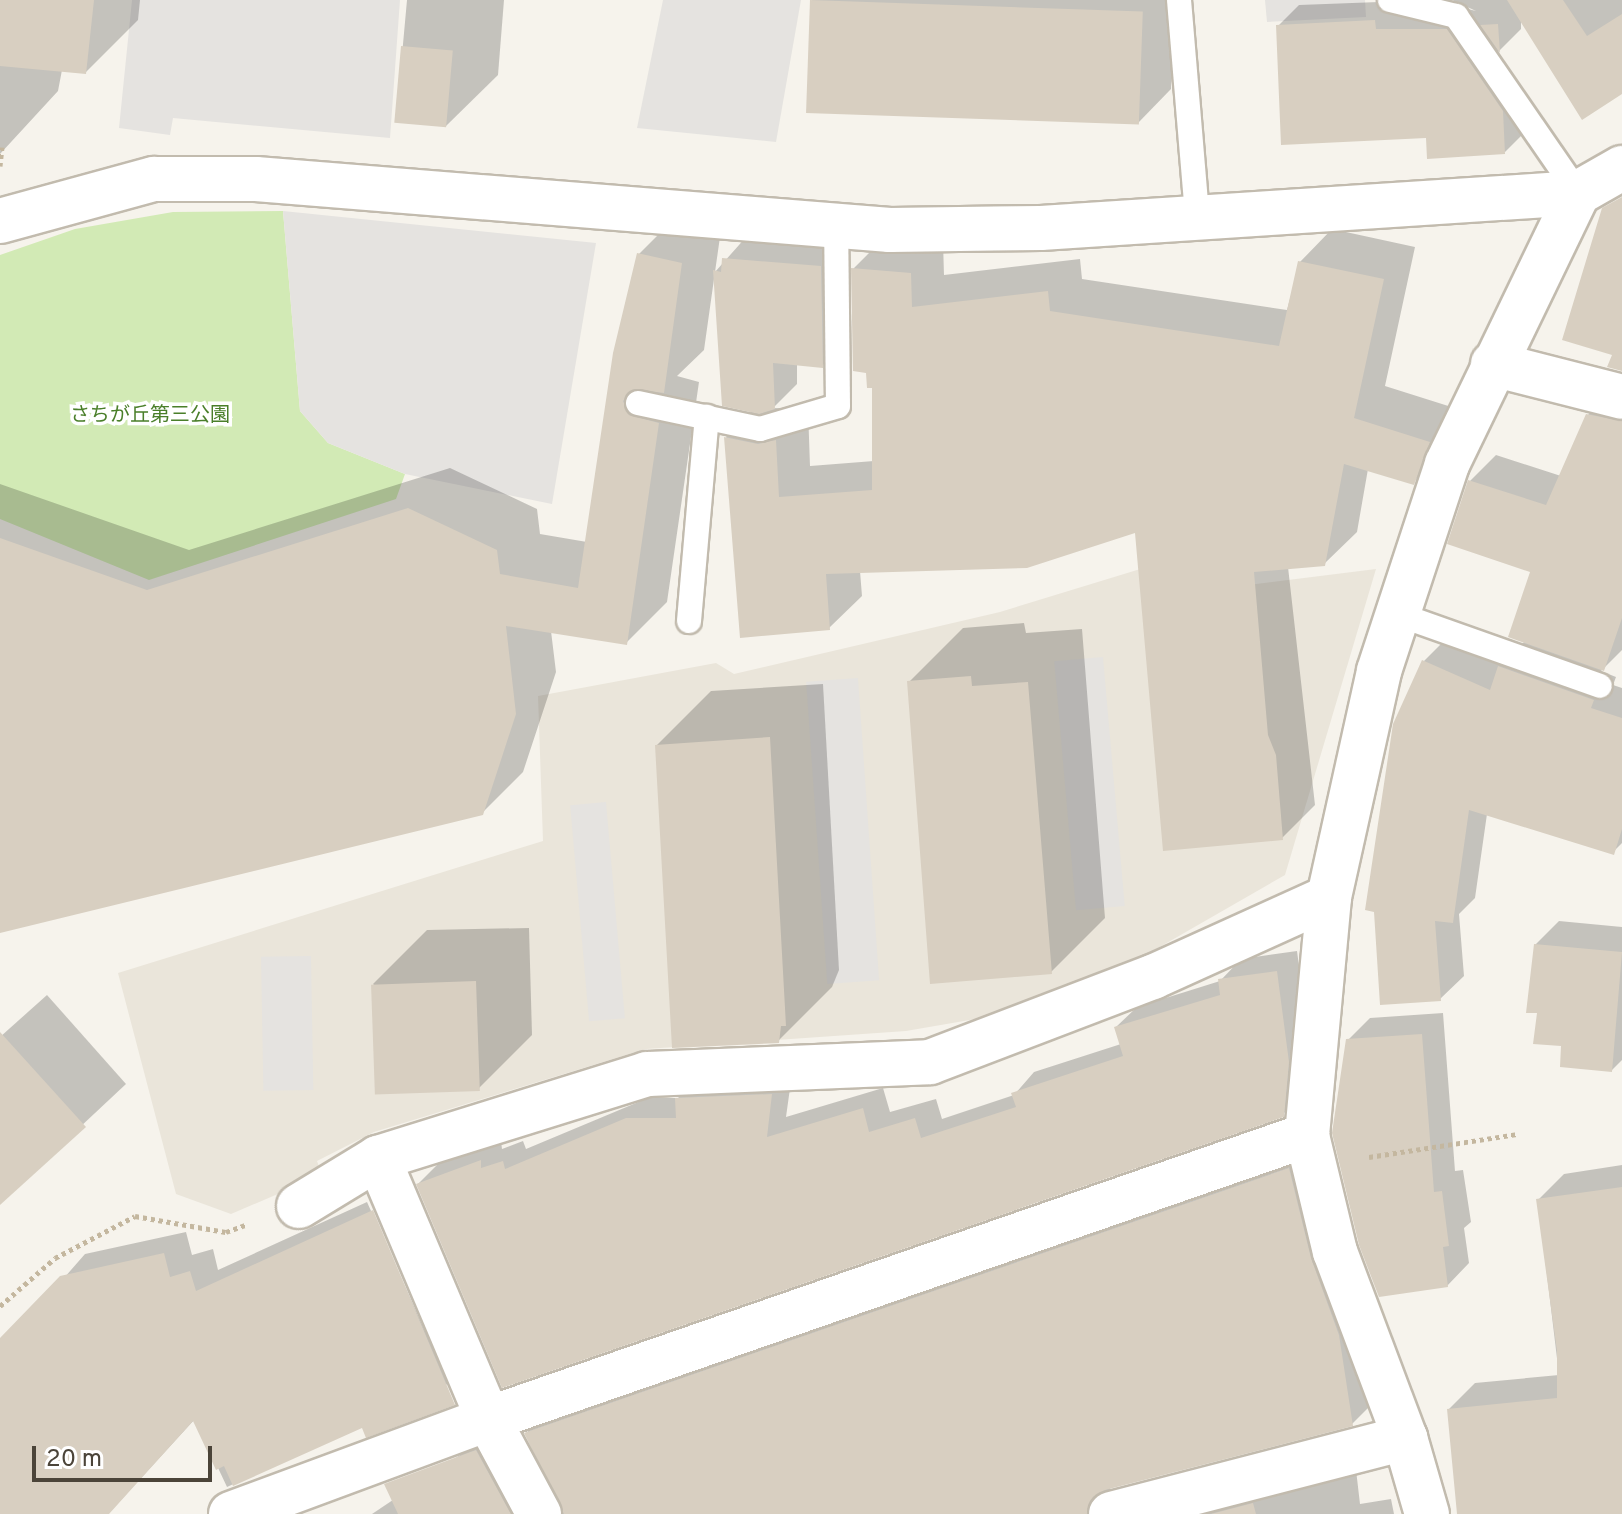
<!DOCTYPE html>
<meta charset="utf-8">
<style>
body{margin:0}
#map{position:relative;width:1622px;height:1514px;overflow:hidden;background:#f6f3ec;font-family:Overpass,"Noto Sans JP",sans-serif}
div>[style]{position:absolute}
.residential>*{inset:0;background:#eae5da}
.green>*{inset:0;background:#d2eab5}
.parking>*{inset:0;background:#e5e3e0;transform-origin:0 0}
.shadow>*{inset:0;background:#0003}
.building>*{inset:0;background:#d8cfc1;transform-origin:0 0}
.path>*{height:5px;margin-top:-2.5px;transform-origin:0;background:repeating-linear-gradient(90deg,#c4b79f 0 4px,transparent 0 8px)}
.roads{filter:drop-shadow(2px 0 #c2bbae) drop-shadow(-2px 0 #c2bbae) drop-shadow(0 2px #c2bbae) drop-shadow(0 -2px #c2bbae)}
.service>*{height:24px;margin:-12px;padding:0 12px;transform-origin:12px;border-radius:12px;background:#fff}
.minor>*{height:44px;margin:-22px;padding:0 22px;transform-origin:22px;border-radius:22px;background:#fff}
.tertiary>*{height:44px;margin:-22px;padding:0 22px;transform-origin:22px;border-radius:22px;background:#fff}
span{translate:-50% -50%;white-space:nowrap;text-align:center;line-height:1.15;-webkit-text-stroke:7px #fff;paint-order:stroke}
.park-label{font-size:20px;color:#4a7f2a}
.scale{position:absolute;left:32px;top:1446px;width:180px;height:36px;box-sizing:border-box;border:4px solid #4b4439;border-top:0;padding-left:10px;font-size:24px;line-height:28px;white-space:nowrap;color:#4b4439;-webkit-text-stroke:6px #fff;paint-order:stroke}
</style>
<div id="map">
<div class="residential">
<div style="clip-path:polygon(1209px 548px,1200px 591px,1376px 569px,1285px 875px,1151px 952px,1016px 1012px,906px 1031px,646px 1049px,374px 1132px,317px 1161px,322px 1175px,231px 1214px,176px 1194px,118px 973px,543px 841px,538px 696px,716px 663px,734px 674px,1000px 612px)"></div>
</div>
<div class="green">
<div style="clip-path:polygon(283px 211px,300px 411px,328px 443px,405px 474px,396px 499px,149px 580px,0 519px,0 255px,75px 229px,173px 212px)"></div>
</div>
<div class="parking">
<div style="clip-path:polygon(132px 0,400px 0,390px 138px,173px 118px,170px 135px,119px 128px)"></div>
<div style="clip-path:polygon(663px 0,801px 0,776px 142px,637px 128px)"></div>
<div style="clip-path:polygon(1265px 0,1365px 0,1366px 17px,1267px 22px)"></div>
<div style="clip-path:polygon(283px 211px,596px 243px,552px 504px,405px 474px,328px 443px,300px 411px)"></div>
<div style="left:1103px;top:657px;width:250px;height:49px;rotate:85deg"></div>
<div style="left:858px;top:678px;width:303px;height:52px;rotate:86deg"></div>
<div style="left:606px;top:802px;width:217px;height:36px;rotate:85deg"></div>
<div style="left:311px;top:956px;width:134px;height:50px;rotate:89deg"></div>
</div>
<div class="shadow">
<div style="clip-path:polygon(0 0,140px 0,138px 20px,86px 72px,62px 70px,58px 91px,0 154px)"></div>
<div style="clip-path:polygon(407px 0,504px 0,498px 75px,446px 126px,396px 121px)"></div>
<div style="clip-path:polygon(812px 0,1175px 0,1171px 89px,1138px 123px,808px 111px)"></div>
<div style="clip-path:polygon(1432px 0,1476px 11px,1452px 0,1622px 0,1622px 91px,1521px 18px,1521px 29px,1498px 52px,1523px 89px,1526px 131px,1505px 152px,1427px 136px,1278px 26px,1299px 5px)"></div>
<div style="clip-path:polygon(680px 213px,722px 223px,715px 272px,747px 236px,844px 243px,845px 343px,822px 366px,797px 364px,797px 384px,773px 408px,808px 409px,810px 466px,874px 461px,874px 386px,853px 269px,886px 236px,943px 241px,944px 275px,1080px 259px,1082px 279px,1287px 310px,1300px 262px,1332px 229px,1415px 247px,1385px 386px,1461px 410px,1446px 450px,1413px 482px,1368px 469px,1357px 532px,1324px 564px,1288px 567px,1315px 805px,1282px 838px,1137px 530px,860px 571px,862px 596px,829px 628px,726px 437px,753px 410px,714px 279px,704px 350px,677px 376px,699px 382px,667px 602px,626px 643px,551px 631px,556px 672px,523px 772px,482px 813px,0 931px,0 484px,189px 550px,450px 468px,537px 509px,540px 534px,587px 542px,639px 254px)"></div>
<div style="clip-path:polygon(1615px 388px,1622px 390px,1622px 650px,1601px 671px,1616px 677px,1613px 685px,1622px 688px,1622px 843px,1613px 852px,1487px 814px,1475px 898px,1459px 914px,1464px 976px,1440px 999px,1395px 725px,1424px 661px,1447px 638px,1504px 663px,1525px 641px,1533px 570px,1470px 481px,1496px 455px,1561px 476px,1588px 415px)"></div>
<div style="clip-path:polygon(1024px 623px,1026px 633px,1082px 629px,1105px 918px,1051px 972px,909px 682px,963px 628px)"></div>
<div style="clip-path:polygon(823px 684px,839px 970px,832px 987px,778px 1041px,657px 745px,711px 691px)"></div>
<div style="clip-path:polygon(1559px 921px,1622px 927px,1622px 1060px,1612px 1070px,1564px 1044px,1539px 1011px,1535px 945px)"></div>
<div style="clip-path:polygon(529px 928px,532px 1035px,478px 1089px,373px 984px,427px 930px)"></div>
<div style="clip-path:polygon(1297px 951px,1309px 1040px,1304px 1094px,1282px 1115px,418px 1184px,439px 1163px,501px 1141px,502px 1149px,523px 1141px,526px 1149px,648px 1098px,678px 1098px,698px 1078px,792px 1074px,786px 1117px,883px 1088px,890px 1112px,936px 1099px,942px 1119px,1014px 1095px,1034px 1072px,1121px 1044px,1116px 1027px,1137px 1007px,1220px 981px,1241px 959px)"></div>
<div style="clip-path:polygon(47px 995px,126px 1084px,0 1202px,0 1037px)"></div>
<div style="clip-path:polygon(1443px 1013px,1455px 1171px,1463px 1170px,1471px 1222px,1464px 1228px,1469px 1263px,1447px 1286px,1348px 1040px,1370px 1018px)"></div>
<div style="clip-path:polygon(1312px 1146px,1375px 1401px,1352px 1424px,1111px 1486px,1108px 1496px,1132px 1514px,563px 1514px,563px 1502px,526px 1433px,549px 1411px)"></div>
<div style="clip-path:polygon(1622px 1165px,1622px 1514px,1459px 1514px,1449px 1409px,1475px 1383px,1559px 1375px,1538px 1200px,1564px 1174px)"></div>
<div style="clip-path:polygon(396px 1189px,469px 1363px,446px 1385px,227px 1487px,195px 1419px,108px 1514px,0 1514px,0 1351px,85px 1254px,186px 1232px,192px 1255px,213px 1249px,218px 1270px,367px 1202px,446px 1378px,371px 1200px)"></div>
<div style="clip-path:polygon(499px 1429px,558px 1514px,372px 1514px)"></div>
<div style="clip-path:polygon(1355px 1461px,1360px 1504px,1391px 1499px,1394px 1514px,1151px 1514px)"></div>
</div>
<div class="building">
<div style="clip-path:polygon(0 0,94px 0,86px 74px,0 66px)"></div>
<div style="left:810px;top:0;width:333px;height:113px;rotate:2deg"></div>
<div style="clip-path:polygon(1507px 0,1563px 0,1587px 36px,1622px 14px,1622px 94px,1582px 120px)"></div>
<div style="clip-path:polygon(1375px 20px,1376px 29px,1447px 29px,1503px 111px,1505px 154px,1427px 159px,1426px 138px,1281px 145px,1276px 25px)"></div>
<div style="clip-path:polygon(1498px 24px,1500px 53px,1480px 25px)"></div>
<div style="left:401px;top:46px;width:52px;height:77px;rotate:5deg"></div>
<div style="clip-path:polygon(1622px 197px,1622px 371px,1607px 367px,1612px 355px,1562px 340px,1602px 208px)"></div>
<div style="clip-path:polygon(637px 253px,682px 263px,664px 393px,634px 389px,623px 401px,629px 415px,659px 423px,627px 645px,506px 626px,516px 714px,483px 815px,0 933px,0 538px,147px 590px,408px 508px,497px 550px,500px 574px,578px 588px,613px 353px)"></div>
<div style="clip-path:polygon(722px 258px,821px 266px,823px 368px,773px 363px,775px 409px,759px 414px,722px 406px,713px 270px,721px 272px)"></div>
<div style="clip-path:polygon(1298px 261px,1384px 279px,1354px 418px,1430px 442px,1414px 485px,1344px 464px,1325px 566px,1254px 572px,1268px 735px,1276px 755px,1283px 840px,1163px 851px,1135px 533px,1027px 568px,826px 574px,830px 630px,740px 638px,724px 437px,758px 444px,776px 440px,779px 497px,872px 490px,872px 388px,867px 388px,866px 373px,853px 371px,851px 268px,911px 273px,912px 307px,1048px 291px,1050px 311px,1279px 346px)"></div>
<div style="clip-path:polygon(1586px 414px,1622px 421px,1622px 618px,1604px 671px,1508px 637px,1530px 572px,1447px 544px,1468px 480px,1546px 505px)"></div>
<div style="clip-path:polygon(1422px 660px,1490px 690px,1498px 666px,1594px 700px,1591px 708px,1622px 718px,1622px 829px,1614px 855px,1469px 810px,1453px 923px,1435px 921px,1441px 1001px,1380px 1005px,1374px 912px,1365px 910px,1393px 724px)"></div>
<div style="clip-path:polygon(971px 676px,972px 686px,1028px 682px,1052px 974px,930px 984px,907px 681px)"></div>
<div style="clip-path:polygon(770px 737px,786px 1026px,781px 1026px,779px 1043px,672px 1048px,655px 745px)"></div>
<div style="clip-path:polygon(1534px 944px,1622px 952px,1612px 1072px,1560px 1067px,1561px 1046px,1533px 1044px,1537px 1013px,1526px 1013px)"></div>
<div style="clip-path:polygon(1277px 971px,1289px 1062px,1284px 1117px,502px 1388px,416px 1184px,481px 1160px,481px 1168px,503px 1161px,505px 1169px,626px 1118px,676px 1118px,675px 1098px,772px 1094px,767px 1137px,863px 1108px,869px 1132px,915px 1118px,921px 1138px,1016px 1107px,1011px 1093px,1123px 1056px,1114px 1027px,1220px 995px,1218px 979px)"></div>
<div style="left:476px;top:981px;width:110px;height:105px;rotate:88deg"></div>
<div style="clip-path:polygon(0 1032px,86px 1127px,0 1205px)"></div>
<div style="clip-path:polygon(1422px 1034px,1434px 1192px,1442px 1191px,1449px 1246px,1443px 1247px,1448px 1287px,1379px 1297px,1359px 1245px,1332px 1133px,1346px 1039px)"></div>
<div style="clip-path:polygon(1289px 1168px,1311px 1258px,1339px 1335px,1353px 1426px,1105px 1490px,1093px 1497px,1087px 1514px,564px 1514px,524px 1433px)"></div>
<div style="clip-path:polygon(1622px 1187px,1622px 1514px,1457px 1514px,1447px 1409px,1557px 1398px,1557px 1351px,1536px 1199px)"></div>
<div style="clip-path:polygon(373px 1210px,455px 1405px,366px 1438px,362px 1428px,233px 1486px,224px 1466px,216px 1470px,193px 1421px,109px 1514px,0 1514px,0 1338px,60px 1276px,164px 1253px,170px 1277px,190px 1271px,196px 1291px)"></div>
<div style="clip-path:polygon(476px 1450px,511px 1514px,398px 1514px,384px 1484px)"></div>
<div style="clip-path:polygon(1253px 1503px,1256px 1514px,1211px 1514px)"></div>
</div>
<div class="path">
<div style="left:0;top:166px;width:19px;rotate:-84deg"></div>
<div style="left:1369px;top:1157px;width:151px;rotate:-8.8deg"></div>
<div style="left:0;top:1306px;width:73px;rotate:-41.1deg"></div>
<div style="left:55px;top:1258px;width:90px;rotate:-27.7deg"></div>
<div style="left:135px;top:1216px;width:92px;rotate:10deg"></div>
<div style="left:226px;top:1232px;width:23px;rotate:-20deg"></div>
</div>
<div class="roads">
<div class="service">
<div style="left:1179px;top:0;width:216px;rotate:85.2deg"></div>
<div style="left:1390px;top:0;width:68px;rotate:13.6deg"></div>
<div style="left:1456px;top:16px;width:215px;rotate:55.4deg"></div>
<div style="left:638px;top:403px;width:125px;rotate:12deg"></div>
<div style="left:760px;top:429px;width:81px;rotate:-16.4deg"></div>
<div style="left:838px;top:406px;width:180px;rotate:-90.6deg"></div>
<div style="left:1397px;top:614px;width:215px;rotate:19.5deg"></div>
<div style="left:689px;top:621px;width:205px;rotate:-85deg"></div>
</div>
<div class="minor">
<div style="left:1493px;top:364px;width:133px;rotate:14.3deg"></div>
<div style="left:378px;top:1158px;width:283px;rotate:67.1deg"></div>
<div style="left:488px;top:1419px;width:108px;rotate:61.8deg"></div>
<div style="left:299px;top:1206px;width:92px;rotate:-31.3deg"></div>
<div style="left:378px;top:1158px;width:282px;rotate:-17.3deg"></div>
<div style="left:647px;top:1074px;width:283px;rotate:-2.4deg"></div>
<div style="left:930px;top:1062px;width:239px;rotate:-20.9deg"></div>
<div style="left:1153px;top:977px;width:193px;rotate:-24.4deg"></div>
<div style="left:231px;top:1514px;width:274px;rotate:-20.3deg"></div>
<div style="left:488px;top:1419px;width:867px;rotate:-19.12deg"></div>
<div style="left:1111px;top:1514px;width:304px;rotate:-14.5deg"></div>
<div style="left:1427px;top:1514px;width:79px;rotate:-106.1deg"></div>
<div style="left:1405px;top:1438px;width:199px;rotate:-110.6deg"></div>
<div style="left:1335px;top:1252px;width:120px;rotate:-103.5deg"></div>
<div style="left:1307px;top:1135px;width:239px;rotate:-84.7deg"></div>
<div style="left:1329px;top:897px;width:231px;rotate:-77.5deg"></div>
<div style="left:1379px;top:671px;width:218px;rotate:-71.8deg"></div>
<div style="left:1447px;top:464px;width:301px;rotate:-64.2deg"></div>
</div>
<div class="tertiary">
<div style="left:0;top:221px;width:160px;rotate:-15.3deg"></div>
<div style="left:154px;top:179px;width:102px"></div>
<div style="left:256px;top:179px;width:636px;rotate:4.6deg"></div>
<div style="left:890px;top:230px;width:151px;rotate:-0.8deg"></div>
<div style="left:1041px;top:228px;width:538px;rotate:-3.73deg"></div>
<div style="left:1578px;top:193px;width:51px;rotate:-29.6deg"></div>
</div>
</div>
<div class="park-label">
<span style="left:150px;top:416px">さちが丘第三公園</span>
</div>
<div class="scale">20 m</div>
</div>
